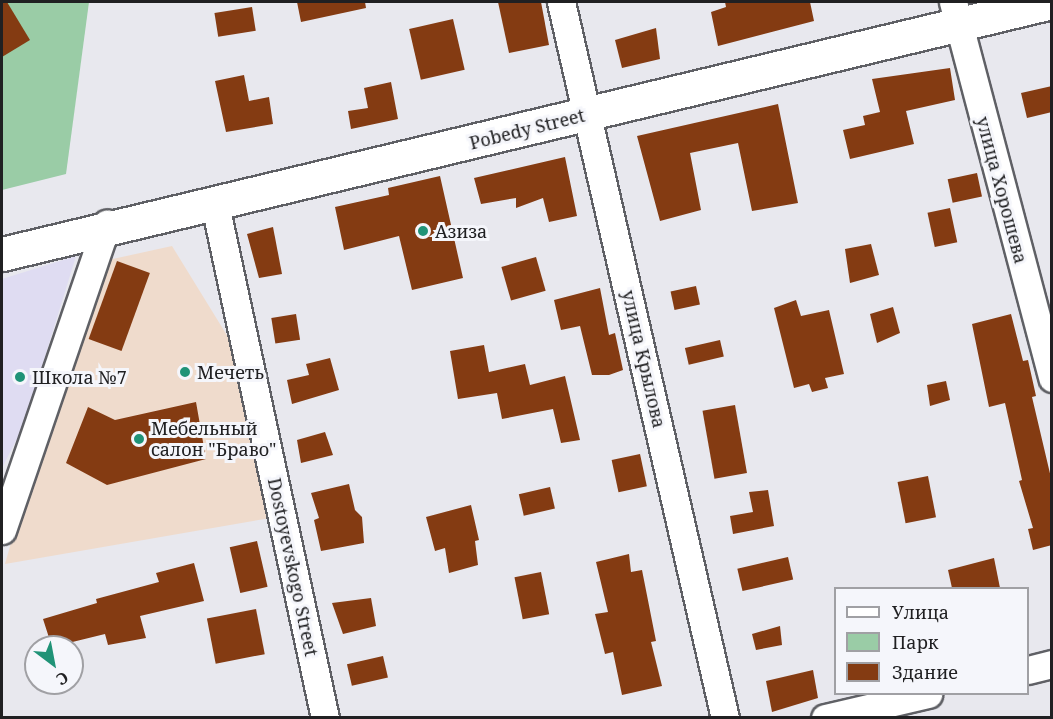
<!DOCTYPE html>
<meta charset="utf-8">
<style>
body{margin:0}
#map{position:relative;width:1053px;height:719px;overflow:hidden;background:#e8e8ee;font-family:"Noto Serif",serif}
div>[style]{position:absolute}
.commercial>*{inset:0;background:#efdbcc}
.education>*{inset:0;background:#dfdcf2}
.green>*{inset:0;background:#9acca6}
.building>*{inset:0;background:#843b12;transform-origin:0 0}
.roads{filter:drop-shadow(2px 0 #5f6065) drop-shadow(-2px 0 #5f6065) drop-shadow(0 2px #5f6065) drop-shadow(0 -2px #5f6065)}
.minor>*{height:27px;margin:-13.5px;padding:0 13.5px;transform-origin:13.5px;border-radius:13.5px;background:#fff}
.major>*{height:33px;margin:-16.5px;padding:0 16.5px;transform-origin:16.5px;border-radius:16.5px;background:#fff}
.dots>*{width:16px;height:16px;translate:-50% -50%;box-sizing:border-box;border:3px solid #f5f6fb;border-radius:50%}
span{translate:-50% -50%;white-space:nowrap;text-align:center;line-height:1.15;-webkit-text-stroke:6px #f5f6fb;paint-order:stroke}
.street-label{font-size:18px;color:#202022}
.poi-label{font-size:18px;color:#202022}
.left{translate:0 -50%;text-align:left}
.frame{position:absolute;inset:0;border:3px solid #202022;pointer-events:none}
.legend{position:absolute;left:834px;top:587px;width:195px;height:108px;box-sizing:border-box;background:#f5f6fb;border:2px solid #a0a0a4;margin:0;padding:8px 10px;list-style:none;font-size:18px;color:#202022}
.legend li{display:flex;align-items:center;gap:12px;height:30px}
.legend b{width:30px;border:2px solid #a0a0a4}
.north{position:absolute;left:24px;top:635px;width:60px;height:60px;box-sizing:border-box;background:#f5f6fb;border:2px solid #a0a0a4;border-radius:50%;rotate:148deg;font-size:16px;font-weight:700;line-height:24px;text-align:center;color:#202022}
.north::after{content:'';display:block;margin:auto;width:21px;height:27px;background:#209377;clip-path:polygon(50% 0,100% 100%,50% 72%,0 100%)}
</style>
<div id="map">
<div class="commercial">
<div style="clip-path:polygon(172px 246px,252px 376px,282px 516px,5px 564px,90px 264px)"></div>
</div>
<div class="education">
<div style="clip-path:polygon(76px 256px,24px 425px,2px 468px,2px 279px)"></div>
</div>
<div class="green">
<div style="clip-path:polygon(2px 2px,89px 2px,66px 174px,2px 190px)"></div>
</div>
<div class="building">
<div style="clip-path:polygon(2px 2px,7px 2px,30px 40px,2px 57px)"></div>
<div style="clip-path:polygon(297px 2px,365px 2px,366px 8px,301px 22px)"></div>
<div style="clip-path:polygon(498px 2px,541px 2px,549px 45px,509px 53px)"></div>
<div style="clip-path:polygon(725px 2px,810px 2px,814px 21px,718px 46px,711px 12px,726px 7px)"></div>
<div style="left:252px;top:7px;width:24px;height:38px;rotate:81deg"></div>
<div style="left:453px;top:19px;width:52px;height:45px;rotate:77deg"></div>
<div style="clip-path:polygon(656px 28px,660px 59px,622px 68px,615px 40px)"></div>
<div style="clip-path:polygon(950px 68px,955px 100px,906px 111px,914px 144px,850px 159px,843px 130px,865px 125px,863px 116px,880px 112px,872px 79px)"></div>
<div style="clip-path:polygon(244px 75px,249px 101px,269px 97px,273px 124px,226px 132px,215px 81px)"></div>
<div style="clip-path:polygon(391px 82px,398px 119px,351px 129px,348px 111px,368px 108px,364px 88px)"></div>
<div style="clip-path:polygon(1052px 86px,1052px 112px,1027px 118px,1021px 93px)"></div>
<div style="clip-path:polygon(778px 104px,798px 203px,752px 211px,738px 143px,690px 153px,701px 210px,660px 221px,637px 136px)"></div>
<div style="clip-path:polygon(565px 157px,577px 216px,549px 222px,543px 198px,516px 208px,516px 198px,481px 204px,474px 178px)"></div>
<div style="left:977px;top:173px;width:24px;height:30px;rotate:78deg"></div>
<div style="clip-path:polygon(440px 176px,463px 278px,412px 290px,399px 236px,344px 250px,335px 207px,389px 195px,388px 188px)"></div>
<div style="left:950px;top:208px;width:35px;height:23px;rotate:78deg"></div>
<div style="clip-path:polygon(273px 227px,282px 274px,259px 278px,247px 234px)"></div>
<div style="clip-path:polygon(871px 244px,879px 275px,850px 283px,845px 249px)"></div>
<div style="left:536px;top:257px;width:35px;height:36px;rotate:74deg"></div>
<div style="left:117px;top:261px;width:35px;height:83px;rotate:20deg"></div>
<div style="left:696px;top:286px;width:19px;height:26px;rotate:78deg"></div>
<div style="clip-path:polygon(600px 288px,609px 335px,615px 333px,623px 370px,609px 375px,592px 375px,580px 326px,561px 330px,554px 300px)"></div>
<div style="clip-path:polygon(796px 300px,801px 316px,829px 310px,844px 374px,825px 378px,828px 388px,812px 392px,809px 384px,794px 388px,774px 308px)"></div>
<div style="clip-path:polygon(893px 307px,900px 333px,877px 343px,870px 314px)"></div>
<div style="left:296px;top:314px;width:26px;height:25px;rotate:81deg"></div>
<div style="clip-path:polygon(1011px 314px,1023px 361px,1028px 360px,1036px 396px,1032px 397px,1052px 482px,1052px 545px,1033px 550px,1028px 529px,1033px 528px,1019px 481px,1022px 480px,1005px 403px,989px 407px,972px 324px)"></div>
<div style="left:720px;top:340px;width:17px;height:36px;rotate:77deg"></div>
<div style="clip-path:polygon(484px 345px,489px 372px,525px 364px,530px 385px,565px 376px,580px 440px,561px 443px,553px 409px,502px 419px,497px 393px,458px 399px,450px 351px)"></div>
<div style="clip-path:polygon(330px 358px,339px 390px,292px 404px,287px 380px,309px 375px,306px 364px)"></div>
<div style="clip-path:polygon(946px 381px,950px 400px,930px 406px,927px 385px)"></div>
<div style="clip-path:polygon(196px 402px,206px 459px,107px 485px,66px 463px,88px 407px,115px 420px)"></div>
<div style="left:735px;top:405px;width:69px;height:33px;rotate:80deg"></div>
<div style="clip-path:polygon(325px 432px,333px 455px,301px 463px,297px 440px)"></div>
<div style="left:640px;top:454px;width:33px;height:29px;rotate:78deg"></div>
<div style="left:928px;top:476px;width:42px;height:31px;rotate:79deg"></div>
<div style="clip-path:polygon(349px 484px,355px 510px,362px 517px,364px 543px,321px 551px,314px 520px,319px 518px,311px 493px)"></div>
<div style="left:550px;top:487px;width:22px;height:32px;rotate:77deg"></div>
<div style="clip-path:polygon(768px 490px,774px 526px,733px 534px,730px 516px,753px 512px,749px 492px)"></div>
<div style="clip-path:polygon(471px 505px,479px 540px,475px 541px,478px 565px,449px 573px,445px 548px,435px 551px,426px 517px)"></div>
<div style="left:257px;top:541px;width:47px;height:28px;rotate:77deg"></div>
<div style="clip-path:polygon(629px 554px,631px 572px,642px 570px,656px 641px,651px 642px,662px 686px,622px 695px,613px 652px,605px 654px,595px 614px,608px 612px,596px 562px)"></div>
<div style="left:788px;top:557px;width:23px;height:52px;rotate:77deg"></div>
<div style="clip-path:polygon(994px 558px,1000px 588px,952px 588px,948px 570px)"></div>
<div style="clip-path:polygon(194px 563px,204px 601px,140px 616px,146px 638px,108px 645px,105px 634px,52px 647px,43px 619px,97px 603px,96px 599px,159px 582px,156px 573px)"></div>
<div style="left:541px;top:572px;width:43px;height:27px;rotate:79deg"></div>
<div style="clip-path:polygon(371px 598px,376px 626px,343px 634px,332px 603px)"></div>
<div style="left:256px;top:609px;width:46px;height:50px;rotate:79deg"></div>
<div style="clip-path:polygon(780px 626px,782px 645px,756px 650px,752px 634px)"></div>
<div style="left:383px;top:656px;width:22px;height:37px;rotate:77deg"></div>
<div style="clip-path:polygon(813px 670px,818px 698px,772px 712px,766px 681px)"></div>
</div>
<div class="roads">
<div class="minor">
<div style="left:561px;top:2px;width:735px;rotate:77.1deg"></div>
<div style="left:953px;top:2px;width:389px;rotate:75.2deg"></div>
<div style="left:215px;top:205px;width:525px;rotate:77.9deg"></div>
<div style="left:2px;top:530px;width:324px;rotate:-71.1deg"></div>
<div style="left:1028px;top:670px;width:25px;rotate:-14deg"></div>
<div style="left:825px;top:718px;width:106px;rotate:-13.1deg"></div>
</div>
<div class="major">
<div style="left:2px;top:254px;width:1080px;rotate:-13.5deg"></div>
</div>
</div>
<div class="dots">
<div style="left:423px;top:231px;background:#209377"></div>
<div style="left:185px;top:372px;background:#209377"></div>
<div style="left:20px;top:377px;background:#209377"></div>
<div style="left:139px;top:439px;background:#209377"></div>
</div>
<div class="street-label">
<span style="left:527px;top:129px;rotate:-14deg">Pobedy Street</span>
<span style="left:1002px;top:190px;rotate:75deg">улица Хорошева</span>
<span style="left:644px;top:359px;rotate:77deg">улица Крылова</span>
<span style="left:293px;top:567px;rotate:78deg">Dostoyevskogo Street</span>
</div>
<div class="poi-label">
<span class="left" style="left:435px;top:231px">Азиза</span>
<span class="left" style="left:197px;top:372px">Мечеть</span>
<span class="left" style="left:32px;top:377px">Школа №7</span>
<span class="left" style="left:151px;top:439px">Мебельный<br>салон "Браво"</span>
</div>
<div class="frame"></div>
<ul class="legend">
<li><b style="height:8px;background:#fff"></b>Улица</li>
<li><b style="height:16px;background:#9acca6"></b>Парк</li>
<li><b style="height:16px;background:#843b12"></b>Здание</li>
</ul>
<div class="north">С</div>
</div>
